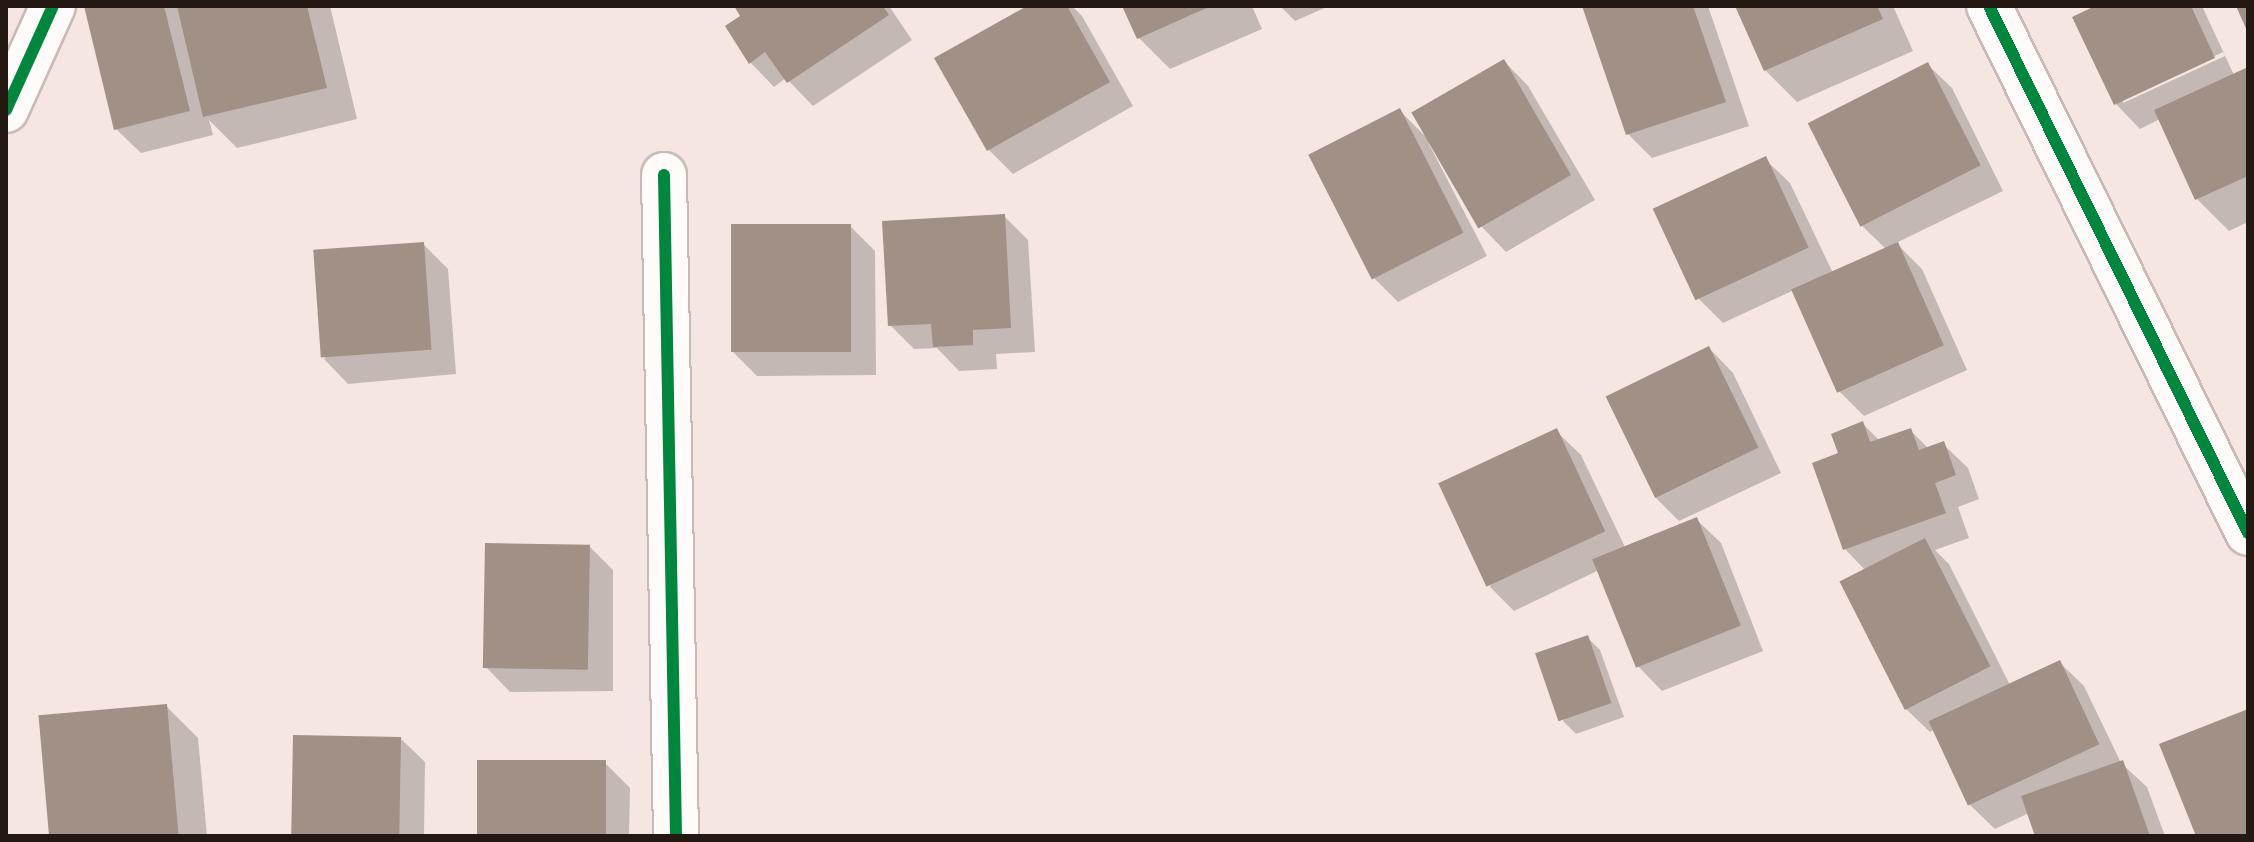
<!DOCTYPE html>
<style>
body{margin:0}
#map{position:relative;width:2254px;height:842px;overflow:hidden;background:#f6e6e1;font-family:Manrope,sans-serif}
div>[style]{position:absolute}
.shadow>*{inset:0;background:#0003}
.building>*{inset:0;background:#a09085;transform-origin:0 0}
.roads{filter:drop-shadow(2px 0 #c8bab6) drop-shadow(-2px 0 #c8bab6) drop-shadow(0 2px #c8bab6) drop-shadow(0 -2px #c8bab6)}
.minor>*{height:44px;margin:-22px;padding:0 22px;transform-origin:22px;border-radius:22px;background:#fefbfa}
.cycleway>*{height:12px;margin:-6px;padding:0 6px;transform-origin:6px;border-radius:6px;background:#00873e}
span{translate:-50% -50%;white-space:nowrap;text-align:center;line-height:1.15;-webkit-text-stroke:8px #fcf5f2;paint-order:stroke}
.frame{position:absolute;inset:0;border:8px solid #241813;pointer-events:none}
</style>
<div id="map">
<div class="shadow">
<div style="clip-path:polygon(86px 6px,330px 6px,357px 119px,237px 148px,209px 120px,213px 135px,141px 153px,116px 129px)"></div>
<div style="clip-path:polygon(736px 6px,889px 6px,912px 40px,813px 106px,786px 78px,774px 87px,750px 62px,743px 16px)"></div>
<div style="clip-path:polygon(1031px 6px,1072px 6px,1082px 16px,1133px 106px,1013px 174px,989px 150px)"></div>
<div style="clip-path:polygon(1124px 6px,1252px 6px,1262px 29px,1170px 69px,1138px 37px)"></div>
<div style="clip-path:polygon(1280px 6px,1329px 6px,1295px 21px)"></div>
<div style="clip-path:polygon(1584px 6px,1708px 6px,1749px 126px,1652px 158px,1628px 134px)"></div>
<div style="clip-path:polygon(1737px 6px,1893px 6px,1913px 51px,1797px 102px,1765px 70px)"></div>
<div style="clip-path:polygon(evenodd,2100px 6px,2202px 6px,2234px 75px,2248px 69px,2248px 222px,2229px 231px,2197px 199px,2160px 119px,2140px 129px,2116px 104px,2100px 6px,2223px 52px,2225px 56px,2123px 103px,2123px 99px,2223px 52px)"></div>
<div style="clip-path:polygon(1504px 61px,1528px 86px,1595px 200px,1506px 252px,1482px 227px,1432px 142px,1429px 144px,1487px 256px,1398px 302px,1374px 278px,1400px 111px,1428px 139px)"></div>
<div style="clip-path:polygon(1927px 64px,1952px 88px,2003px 191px,1896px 243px,1922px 269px,1967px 370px,1864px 416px,1839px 391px,1794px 290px,1723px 323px,1699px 299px,1765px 159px,1790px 183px,1833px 273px,1886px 249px,1860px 224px)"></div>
<div style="clip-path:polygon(1004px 216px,1028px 240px,1035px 352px,996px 354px,997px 369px,959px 371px,937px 348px,914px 349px,890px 325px)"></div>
<div style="clip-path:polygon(850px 226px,875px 251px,876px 375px,757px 376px,732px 351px)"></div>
<div style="clip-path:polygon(423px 244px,448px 269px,456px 374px,348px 384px,324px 359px)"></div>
<div style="clip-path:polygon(1709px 348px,1733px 373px,1781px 473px,1679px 521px,1655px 497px)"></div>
<div style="clip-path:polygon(1863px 424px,1880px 441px,1910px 430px,1929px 449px,1943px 444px,1968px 468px,1979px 499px,1958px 507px,1969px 538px,1935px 550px,1949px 564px,2010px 685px,2059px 662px,2084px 686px,2121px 763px,2147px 787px,2165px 836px,2037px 836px,2029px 813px,1995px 829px,1970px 805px,1935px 729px,1930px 732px,1905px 708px,1865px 570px,1845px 549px,1841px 455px)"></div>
<div style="clip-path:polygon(1556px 431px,1581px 455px,1625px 547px,1696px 519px,1721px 543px,1763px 651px,1662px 691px,1638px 666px,1599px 570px,1514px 611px,1490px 587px)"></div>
<div style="clip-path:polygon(589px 546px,613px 570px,613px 691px,510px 692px,486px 667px)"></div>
<div style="clip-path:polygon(1587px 637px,1600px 650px,1624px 717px,1576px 734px,1563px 721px)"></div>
<div style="clip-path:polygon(166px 706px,198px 738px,207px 836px,51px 836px)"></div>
<div style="clip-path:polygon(400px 738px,425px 762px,424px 836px,294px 836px)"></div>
<div style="clip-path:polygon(605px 763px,630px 788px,629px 836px,479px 836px)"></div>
</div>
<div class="building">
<div style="clip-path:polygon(84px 6px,164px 6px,190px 111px,114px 130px)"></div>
<div style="clip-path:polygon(177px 6px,307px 6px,327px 88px,203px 117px)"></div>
<div style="clip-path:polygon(734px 6px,883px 6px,889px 15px,787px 83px,765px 52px,749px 64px,725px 26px,740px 16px)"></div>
<div style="clip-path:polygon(1027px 6px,1067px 6px,1110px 82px,987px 151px,934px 58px)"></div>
<div style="clip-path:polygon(1122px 6px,1211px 6px,1137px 39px)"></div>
<div style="clip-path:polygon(1582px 6px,1693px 6px,1726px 102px,1626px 135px)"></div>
<div style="clip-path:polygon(1735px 6px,1877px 6px,1883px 19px,1764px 71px)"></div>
<div style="clip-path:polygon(2095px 6px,2191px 6px,2215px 58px,2114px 105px,2072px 17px)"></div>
<div style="clip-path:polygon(2236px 6px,2248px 6px,2248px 33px)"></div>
<div style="left:1504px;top:59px;width:134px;height:107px;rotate:60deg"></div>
<div style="left:1928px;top:62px;width:116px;height:135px;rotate:63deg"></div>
<div style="clip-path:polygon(2248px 67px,2248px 176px,2195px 200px,2154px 110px)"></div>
<div style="left:1400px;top:108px;width:140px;height:103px;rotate:63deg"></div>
<div style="left:1766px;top:156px;width:101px;height:125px;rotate:65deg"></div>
<div style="clip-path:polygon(1005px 214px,1011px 328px,973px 330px,973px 345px,933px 347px,931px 324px,888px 326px,882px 221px)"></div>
<div style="left:851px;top:224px;width:128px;height:120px;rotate:90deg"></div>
<div style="left:424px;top:242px;width:108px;height:111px;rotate:86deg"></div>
<div style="left:1898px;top:242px;width:113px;height:117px;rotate:66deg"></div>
<div style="left:1709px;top:346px;width:113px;height:115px;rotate:64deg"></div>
<div style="clip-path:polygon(1863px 421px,1870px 442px,1911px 428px,1919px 450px,1944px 441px,1956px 475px,1935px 483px,1946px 513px,1843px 550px,1812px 463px,1838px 453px,1831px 434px)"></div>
<div style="left:1557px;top:428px;width:114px;height:131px;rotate:65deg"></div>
<div style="left:1697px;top:517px;width:117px;height:113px;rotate:68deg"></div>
<div style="left:1925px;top:538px;width:144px;height:96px;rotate:63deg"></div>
<div style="left:485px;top:543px;width:105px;height:125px;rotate:1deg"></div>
<div style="left:1588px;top:635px;width:72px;height:56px;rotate:71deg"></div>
<div style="left:2060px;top:660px;width:93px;height:145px;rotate:65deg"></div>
<div style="left:167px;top:704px;width:133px;height:129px;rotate:85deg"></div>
<div style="clip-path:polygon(2248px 709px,2248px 836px,2196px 836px,2159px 744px)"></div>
<div style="left:293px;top:735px;width:108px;height:101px;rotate:1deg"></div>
<div style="left:477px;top:760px;width:129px;height:76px"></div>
<div style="clip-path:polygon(2123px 760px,2150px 836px,2035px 836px,2021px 796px)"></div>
</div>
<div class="roads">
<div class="minor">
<div style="left:1989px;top:6px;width:587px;rotate:63.83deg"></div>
<div style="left:6px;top:110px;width:114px;rotate:-65.7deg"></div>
<div style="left:664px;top:175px;width:661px;rotate:88.96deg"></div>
</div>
</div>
<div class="cycleway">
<div style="left:1989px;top:6px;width:587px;rotate:63.83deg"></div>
<div style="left:6px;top:110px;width:114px;rotate:-65.7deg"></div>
<div style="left:664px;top:175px;width:661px;rotate:88.96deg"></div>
</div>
<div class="frame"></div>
</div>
